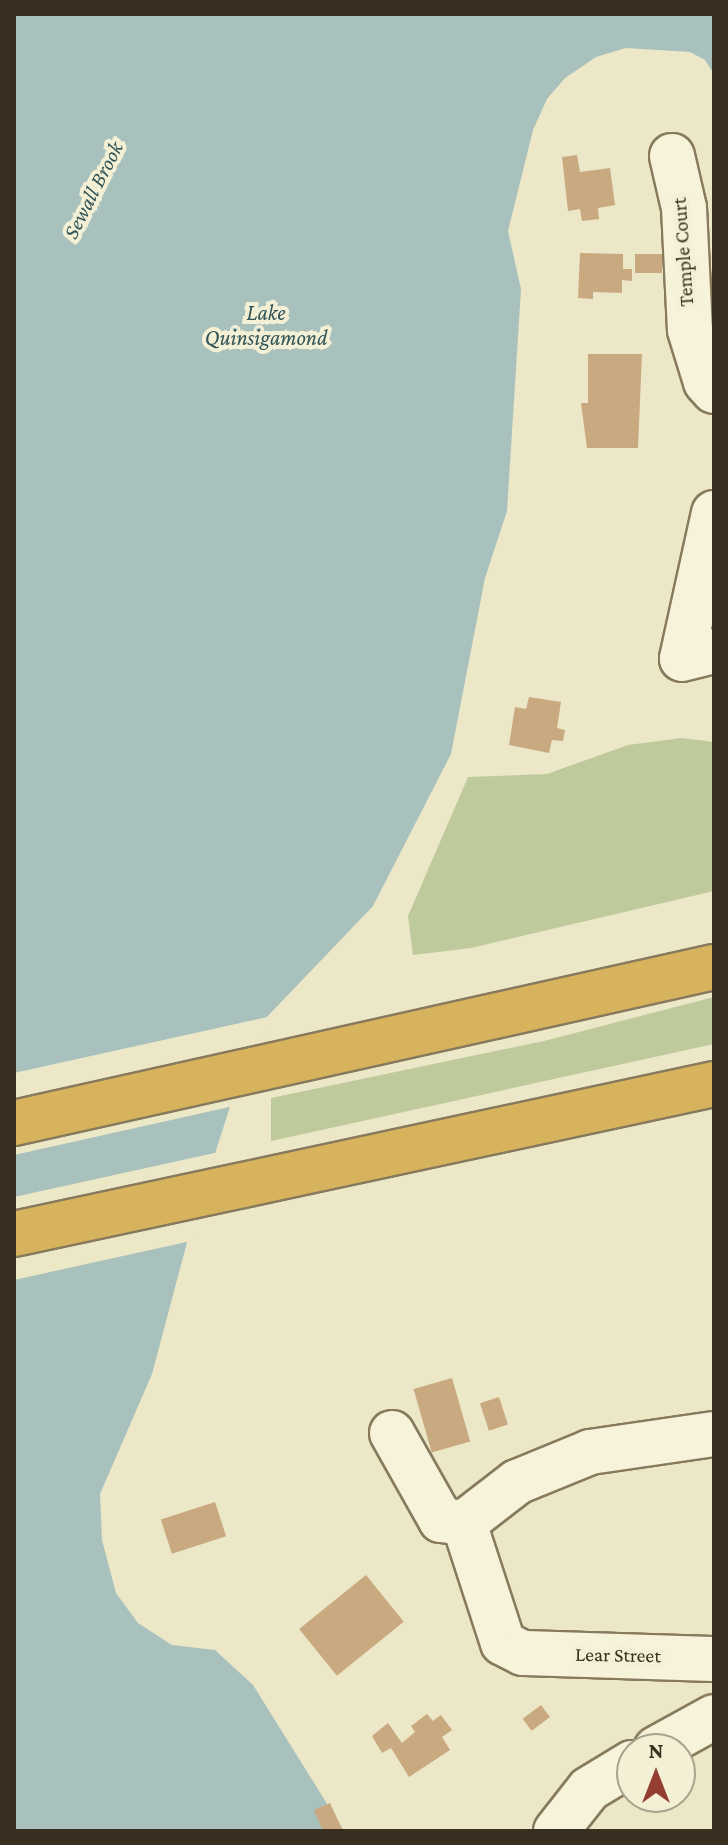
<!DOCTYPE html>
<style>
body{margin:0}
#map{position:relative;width:728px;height:1845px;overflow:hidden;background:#ece7c7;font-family:"Crimson Pro",serif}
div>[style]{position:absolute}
.green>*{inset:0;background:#beca9b}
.water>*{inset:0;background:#a8c1bd}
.pier>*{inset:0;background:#ece7c7}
.building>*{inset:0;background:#c9a97f;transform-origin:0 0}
.roads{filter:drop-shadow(2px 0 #877a5d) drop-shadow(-2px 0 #877a5d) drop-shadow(0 2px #877a5d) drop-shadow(0 -2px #877a5d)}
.minor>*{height:44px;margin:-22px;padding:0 22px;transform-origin:22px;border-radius:22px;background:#f7f3da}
.highway>*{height:44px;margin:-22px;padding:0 22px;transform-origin:22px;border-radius:22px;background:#d7b35d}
span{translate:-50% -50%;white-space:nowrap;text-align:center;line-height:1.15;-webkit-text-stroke:8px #f4f0d6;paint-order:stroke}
.street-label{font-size:20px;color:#382f20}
.water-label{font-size:22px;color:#305457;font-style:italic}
.frame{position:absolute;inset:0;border:16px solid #382f20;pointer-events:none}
.north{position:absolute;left:616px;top:1733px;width:80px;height:80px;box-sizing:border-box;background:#f4f0d6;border:2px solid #a9a38d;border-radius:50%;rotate:0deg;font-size:22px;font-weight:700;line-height:32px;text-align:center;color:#382f20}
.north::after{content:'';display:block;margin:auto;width:28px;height:36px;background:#943e30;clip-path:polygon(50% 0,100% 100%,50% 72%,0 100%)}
</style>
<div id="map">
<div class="green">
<div style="clip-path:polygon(682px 738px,714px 742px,714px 891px,471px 948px,413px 955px,408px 916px,468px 777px,547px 774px,628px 745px)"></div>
<div style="clip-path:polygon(714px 997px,714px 1044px,271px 1141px,271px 1098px,544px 1041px)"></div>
</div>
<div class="water">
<div style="clip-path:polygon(14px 14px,714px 14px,714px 74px,705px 60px,690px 52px,626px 48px,596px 57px,565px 78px,547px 99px,533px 130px,508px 231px,521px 289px,507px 511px,485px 578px,451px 754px,373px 906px,264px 1020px,242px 1069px,189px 1235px,152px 1374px,100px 1494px,102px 1540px,116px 1593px,138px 1623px,172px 1645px,215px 1650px,253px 1685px,344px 1831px,14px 1831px)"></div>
</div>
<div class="pier">
<div style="clip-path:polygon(272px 1016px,234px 1106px,14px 1155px,14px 1073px)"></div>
<div style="clip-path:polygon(219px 1152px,191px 1241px,14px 1280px,14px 1197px)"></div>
</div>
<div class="building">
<div style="clip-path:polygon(577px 155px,580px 172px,610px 168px,615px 205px,598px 208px,599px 219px,582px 221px,580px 209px,568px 211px,562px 157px)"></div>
<div style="clip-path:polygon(580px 253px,623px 254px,623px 269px,632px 269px,632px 281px,622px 280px,622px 293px,593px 292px,593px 299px,578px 298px)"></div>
<div style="left:635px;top:254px;width:27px;height:19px"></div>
<div style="clip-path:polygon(588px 354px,642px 354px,638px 448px,587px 448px,581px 403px,588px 403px)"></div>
<div style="clip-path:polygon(529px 697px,561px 702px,557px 728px,565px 730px,563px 741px,552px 740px,549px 753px,509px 745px,515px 707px,526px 709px)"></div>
<div style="left:452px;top:1378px;width:66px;height:40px;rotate:74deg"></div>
<div style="left:499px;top:1397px;width:29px;height:20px;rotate:72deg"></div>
<div style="left:215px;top:1502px;width:36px;height:57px;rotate:72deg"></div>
<div style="left:366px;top:1575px;width:60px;height:86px;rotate:51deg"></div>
<div style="left:541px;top:1705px;width:15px;height:23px;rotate:53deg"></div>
<div style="clip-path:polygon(427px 1714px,433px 1721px,441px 1715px,452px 1730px,442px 1737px,450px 1750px,409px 1777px,391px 1748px,382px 1753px,372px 1736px,388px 1723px,402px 1743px,415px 1732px,411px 1726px)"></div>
<div style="clip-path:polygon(330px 1803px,343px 1831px,323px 1831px,314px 1810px)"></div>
</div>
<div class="roads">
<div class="minor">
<div style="left:672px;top:156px;width:53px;rotate:77deg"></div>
<div style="left:684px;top:208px;width:122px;rotate:87.2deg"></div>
<div style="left:690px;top:330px;width:54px;rotate:72.9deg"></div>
<div style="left:706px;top:382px;width:12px;rotate:48deg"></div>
<div style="left:714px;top:513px;width:149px;rotate:102.4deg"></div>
<div style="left:682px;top:659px;width:33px;rotate:-14deg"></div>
<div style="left:392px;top:1433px;width:100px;rotate:60.6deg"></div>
<div style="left:441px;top:1520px;width:23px;rotate:7deg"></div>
<div style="left:464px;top:1523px;width:67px;rotate:-37.7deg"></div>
<div style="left:517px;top:1482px;width:79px;rotate:-22.3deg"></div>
<div style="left:590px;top:1452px;width:125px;rotate:-8.3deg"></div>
<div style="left:464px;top:1523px;width:126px;rotate:72deg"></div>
<div style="left:503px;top:1643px;width:22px;rotate:27deg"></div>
<div style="left:523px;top:1653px;width:191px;rotate:1.8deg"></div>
<div style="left:656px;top:1749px;width:66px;rotate:-28.9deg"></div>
<div style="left:556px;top:1831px;width:53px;rotate:-51.8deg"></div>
<div style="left:589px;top:1789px;width:50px;rotate:-31.2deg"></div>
</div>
<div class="highway">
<div style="left:14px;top:1123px;width:717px;rotate:-12.56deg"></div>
<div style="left:14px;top:1234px;width:716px;rotate:-12.09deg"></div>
</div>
</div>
<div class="street-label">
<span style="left:683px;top:252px;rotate:-94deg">Temple Court</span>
<span style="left:618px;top:1655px;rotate:1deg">Lear Street</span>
</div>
<div class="water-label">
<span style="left:93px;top:190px;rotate:-63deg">Sewall Brook</span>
<span style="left:266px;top:325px">Lake<br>Quinsigamond</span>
</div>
<div class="frame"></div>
<div class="north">N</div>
</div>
